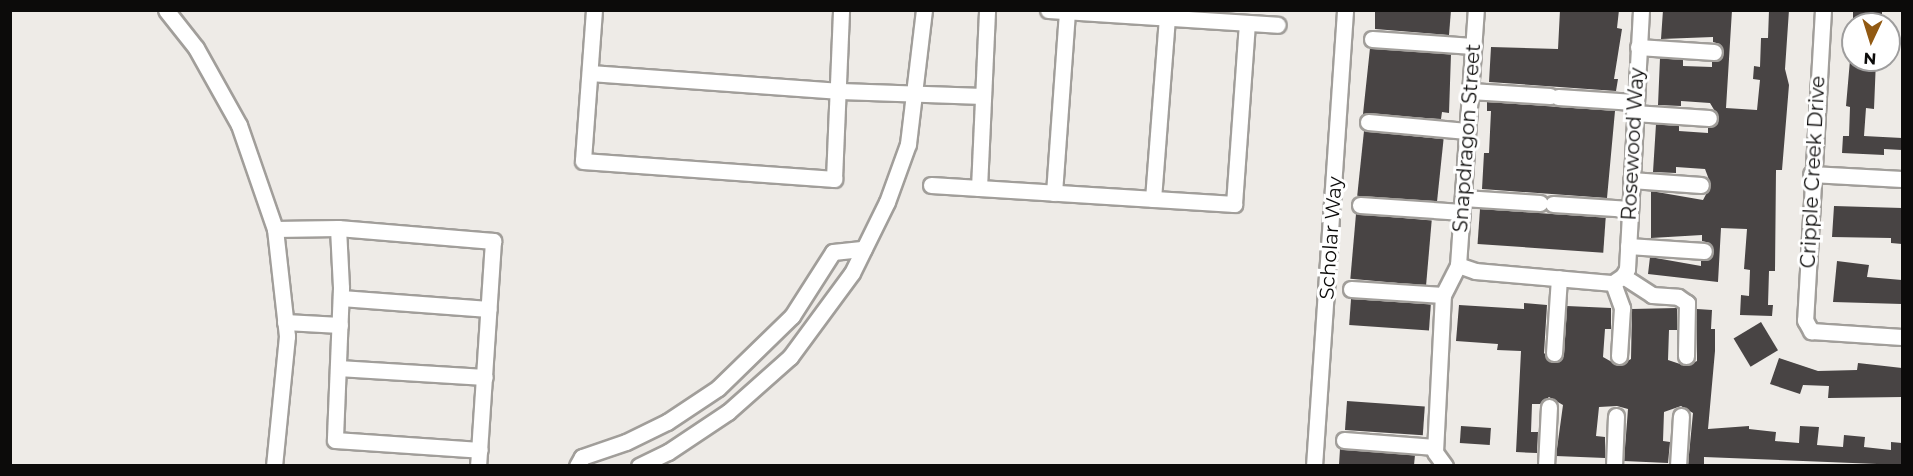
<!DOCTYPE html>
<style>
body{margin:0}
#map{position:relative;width:1913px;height:476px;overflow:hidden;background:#eeebe7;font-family:Montserrat,sans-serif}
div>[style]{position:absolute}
.building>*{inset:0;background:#484444;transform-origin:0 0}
.roads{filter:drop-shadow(2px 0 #a19e9a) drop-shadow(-2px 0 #a19e9a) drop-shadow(0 2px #a19e9a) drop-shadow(0 -2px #a19e9a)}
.minor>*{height:15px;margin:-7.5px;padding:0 7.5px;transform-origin:7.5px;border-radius:7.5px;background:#fff}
span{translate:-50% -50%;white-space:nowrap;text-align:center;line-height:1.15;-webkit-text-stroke:6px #fff;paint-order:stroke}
.street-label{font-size:20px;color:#0c0b0a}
.frame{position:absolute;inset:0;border:12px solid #0c0b0a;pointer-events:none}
.north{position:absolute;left:1841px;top:12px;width:60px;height:60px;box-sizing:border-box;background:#fff;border:2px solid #9e9d9d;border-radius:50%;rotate:184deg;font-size:16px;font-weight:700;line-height:24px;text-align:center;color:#0c0b0a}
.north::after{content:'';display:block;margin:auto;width:21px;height:27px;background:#915912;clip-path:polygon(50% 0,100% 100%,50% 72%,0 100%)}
</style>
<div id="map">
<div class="building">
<div style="clip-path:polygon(1375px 10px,1451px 10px,1449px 35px,1375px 29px)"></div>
<div style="clip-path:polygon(1560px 10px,1619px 10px,1617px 28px,1622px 29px,1614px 79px,1618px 79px,1616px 91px,1489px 82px,1491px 47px,1558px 49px)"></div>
<div style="clip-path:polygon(1663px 10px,1732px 10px,1726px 108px,1757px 110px,1760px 80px,1753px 79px,1754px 66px,1760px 67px,1761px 38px,1768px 38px,1769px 10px,1789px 10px,1785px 69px,1789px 85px,1782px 170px,1776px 170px,1775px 271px,1769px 271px,1768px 305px,1773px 305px,1772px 316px,1740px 315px,1741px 295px,1749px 296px,1750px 270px,1744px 269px,1747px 229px,1721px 228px,1718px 282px,1648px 274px,1650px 257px,1701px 266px,1701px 261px,1709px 259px,1714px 251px,1710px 243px,1702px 241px,1702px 235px,1651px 238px,1651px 191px,1703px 200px,1711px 185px,1705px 169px,1676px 167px,1676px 173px,1653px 172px,1656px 124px,1679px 126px,1679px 131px,1708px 133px,1708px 128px,1719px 118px,1710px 103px,1681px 101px,1681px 106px,1658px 105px,1660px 58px,1683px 60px,1683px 66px,1712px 67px,1712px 62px,1719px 60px,1724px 52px,1720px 44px,1713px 42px,1713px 37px,1661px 39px)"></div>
<div style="left:1853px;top:10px;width:29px;height:11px"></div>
<div style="clip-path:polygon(1370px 48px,1451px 54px,1449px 113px,1442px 112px,1441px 119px,1363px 114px)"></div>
<div style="clip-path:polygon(1850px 60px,1876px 60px,1874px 109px,1866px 108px,1864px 136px,1902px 138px,1902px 150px,1884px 149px,1884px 155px,1842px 153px,1843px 136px,1849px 136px,1850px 107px,1846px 106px)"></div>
<div style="clip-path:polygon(1487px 102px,1615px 111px,1607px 198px,1482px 189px,1484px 153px,1489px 153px,1491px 111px,1487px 111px)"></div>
<div style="left:1364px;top:131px;width:80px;height:65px;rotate:6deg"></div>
<div style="clip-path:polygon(1834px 206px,1902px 208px,1902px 244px,1891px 243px,1891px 238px,1832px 237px)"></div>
<div style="left:1480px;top:209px;width:126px;height:35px;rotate:4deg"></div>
<div style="left:1356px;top:214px;width:76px;height:65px;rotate:5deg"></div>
<div style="clip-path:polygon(1837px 261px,1869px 265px,1867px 277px,1902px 280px,1902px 304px,1833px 302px)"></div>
<div style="left:1351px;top:299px;width:80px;height:26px;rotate:4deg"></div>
<div style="clip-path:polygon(1524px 303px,1547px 305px,1544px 353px,1554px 363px,1564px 354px,1567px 306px,1611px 308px,1611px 329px,1605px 329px,1603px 357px,1619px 366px,1631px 359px,1632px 309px,1677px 308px,1677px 330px,1669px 330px,1668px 360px,1686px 366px,1697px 361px,1697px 309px,1712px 310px,1711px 329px,1715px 329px,1715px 351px,1708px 429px,1749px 426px,1749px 429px,1776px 432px,1775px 441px,1799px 443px,1800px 426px,1819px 427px,1817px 445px,1843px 447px,1844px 435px,1865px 437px,1864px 447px,1891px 450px,1891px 442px,1902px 443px,1902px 465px,1704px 457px,1704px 465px,1688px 465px,1693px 413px,1681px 406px,1664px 412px,1663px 441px,1670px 442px,1668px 463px,1624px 461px,1628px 409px,1617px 406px,1599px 407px,1596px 436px,1605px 437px,1605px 458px,1556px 456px,1563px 405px,1549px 397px,1540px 404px,1532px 404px,1531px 432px,1538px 432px,1537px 453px,1516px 452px,1521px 351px,1497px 350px,1498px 344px,1456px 341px,1459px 305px,1524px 309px)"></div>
<div style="left:1761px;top:322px;width:33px;height:32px;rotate:59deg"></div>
<div style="clip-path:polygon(1779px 358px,1818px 371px,1857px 370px,1858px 363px,1902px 368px,1902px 397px,1828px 398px,1829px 386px,1803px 385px,1800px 394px,1770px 384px)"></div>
<div style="left:1347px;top:401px;width:78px;height:29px;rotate:4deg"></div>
<div style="left:1461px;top:426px;width:30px;height:17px;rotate:4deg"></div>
<div style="clip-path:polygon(1340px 449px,1415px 455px,1414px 465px,1339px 465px)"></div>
</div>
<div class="roads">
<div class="minor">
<div style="left:166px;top:10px;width:48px;rotate:51.7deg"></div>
<div style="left:196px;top:48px;width:88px;rotate:60.8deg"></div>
<div style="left:239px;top:125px;width:110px;rotate:70.9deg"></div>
<div style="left:275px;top:229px;width:108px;rotate:83.6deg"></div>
<div style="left:287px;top:336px;width:131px;rotate:95.7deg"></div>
<div style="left:594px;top:10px;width:151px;rotate:94.2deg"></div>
<div style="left:583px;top:161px;width:252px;rotate:4.1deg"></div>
<div style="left:834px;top:179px;width:169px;rotate:-87.6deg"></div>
<div style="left:1048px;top:10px;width:230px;rotate:3.7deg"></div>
<div style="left:1823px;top:10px;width:311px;rotate:93.3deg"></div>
<div style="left:1805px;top:320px;width:13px;rotate:61deg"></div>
<div style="left:1811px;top:331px;width:91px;rotate:3.8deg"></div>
<div style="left:1372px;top:39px;width:101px;rotate:4deg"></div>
<div style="left:1638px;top:47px;width:76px;rotate:3.8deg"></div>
<div style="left:590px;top:73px;width:251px;rotate:4.1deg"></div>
<div style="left:840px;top:91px;width:143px;rotate:2deg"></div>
<div style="left:1470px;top:91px;width:80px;rotate:3.6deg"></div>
<div style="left:1558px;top:97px;width:76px;rotate:3.8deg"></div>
<div style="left:1634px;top:113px;width:75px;rotate:3.8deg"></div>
<div style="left:1368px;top:122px;width:99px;rotate:5.2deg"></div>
<div style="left:1811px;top:174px;width:91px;rotate:3.1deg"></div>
<div style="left:1631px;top:180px;width:70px;rotate:4.1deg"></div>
<div style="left:931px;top:185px;width:304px;rotate:3.6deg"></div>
<div style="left:1234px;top:204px;width:181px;rotate:-85.9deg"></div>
<div style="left:979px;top:188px;width:178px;rotate:-87.4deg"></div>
<div style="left:1054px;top:193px;width:181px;rotate:-85.9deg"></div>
<div style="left:1463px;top:198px;width:77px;rotate:3.7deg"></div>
<div style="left:1153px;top:199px;width:182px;rotate:-85.6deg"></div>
<div style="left:1553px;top:204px;width:77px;rotate:3.7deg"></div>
<div style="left:1360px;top:205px;width:102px;rotate:3.9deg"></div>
<div style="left:338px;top:228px;width:156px;rotate:4.8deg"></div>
<div style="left:493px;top:241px;width:225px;rotate:93.8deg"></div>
<div style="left:275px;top:229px;width:63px;rotate:-0.9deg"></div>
<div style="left:338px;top:228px;width:60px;rotate:87.1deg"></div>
<div style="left:341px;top:288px;width:152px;rotate:92.3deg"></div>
<div style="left:335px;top:440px;width:145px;rotate:3.9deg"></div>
<div style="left:1628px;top:246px;width:76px;rotate:3.8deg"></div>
<div style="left:1458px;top:265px;width:18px;rotate:19deg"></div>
<div style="left:1475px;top:271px;width:139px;rotate:5deg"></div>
<div style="left:1613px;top:283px;width:12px;rotate:-35deg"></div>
<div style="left:1623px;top:276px;width:8px;rotate:-60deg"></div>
<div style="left:1627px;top:269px;width:259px;rotate:-86.9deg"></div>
<div style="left:1623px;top:276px;width:35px;rotate:33deg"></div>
<div style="left:1652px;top:295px;width:26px;rotate:4deg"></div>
<div style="left:1678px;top:297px;width:11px;rotate:34deg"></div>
<div style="left:1687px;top:303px;width:53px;rotate:91.1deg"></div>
<div style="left:1613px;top:283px;width:27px;rotate:70deg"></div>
<div style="left:1622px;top:308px;width:48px;rotate:93.6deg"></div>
<div style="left:1351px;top:289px;width:92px;rotate:3.7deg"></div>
<div style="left:341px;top:298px;width:148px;rotate:4.3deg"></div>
<div style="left:285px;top:322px;width:55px;rotate:3.1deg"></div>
<div style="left:1554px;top:353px;width:75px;rotate:-86.2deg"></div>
<div style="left:338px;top:368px;width:147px;rotate:3.5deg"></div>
<div style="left:1344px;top:440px;width:91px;rotate:4.4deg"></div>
<div style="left:577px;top:466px;width:10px;rotate:-61deg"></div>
<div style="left:582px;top:457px;width:46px;rotate:-18.8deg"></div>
<div style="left:626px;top:442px;width:46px;rotate:-26deg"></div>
<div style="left:667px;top:422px;width:61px;rotate:-33.7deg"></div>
<div style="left:718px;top:388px;width:103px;rotate:-44.2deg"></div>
<div style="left:792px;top:316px;width:76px;rotate:-57.4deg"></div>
<div style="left:833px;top:252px;width:31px;rotate:-6deg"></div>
<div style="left:639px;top:466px;width:32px;rotate:-26deg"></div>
<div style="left:668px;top:452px;width:72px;rotate:-33.7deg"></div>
<div style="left:728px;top:412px;width:83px;rotate:-41.6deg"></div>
<div style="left:790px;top:357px;width:104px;rotate:-53.6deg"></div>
<div style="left:852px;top:273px;width:79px;rotate:-63.8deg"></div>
<div style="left:887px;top:202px;width:62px;rotate:-70.1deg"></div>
<div style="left:908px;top:144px;width:135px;rotate:-83.2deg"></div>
<div style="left:1314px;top:466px;width:457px;rotate:-86.1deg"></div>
<div style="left:1445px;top:466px;width:17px;rotate:-126deg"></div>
<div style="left:1435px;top:452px;width:157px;rotate:-87.1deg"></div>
<div style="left:1443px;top:295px;width:34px;rotate:-63deg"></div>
<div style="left:1458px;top:265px;width:256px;rotate:-86deg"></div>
<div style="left:1546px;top:466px;width:59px;rotate:-87.1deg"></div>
<div style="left:1614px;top:466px;width:50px;rotate:-87.7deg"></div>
<div style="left:1678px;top:466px;width:50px;rotate:-86.6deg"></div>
</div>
</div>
<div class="street-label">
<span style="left:1467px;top:138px;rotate:-86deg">Snapdragon Street</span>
<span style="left:1633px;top:144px;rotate:-87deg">Rosewood Way</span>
<span style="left:1813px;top:172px;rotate:-87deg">Cripple Creek Drive</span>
<span style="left:1331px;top:238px;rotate:-86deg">Scholar Way</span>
</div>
<div class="frame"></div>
<div class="north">N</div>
</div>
